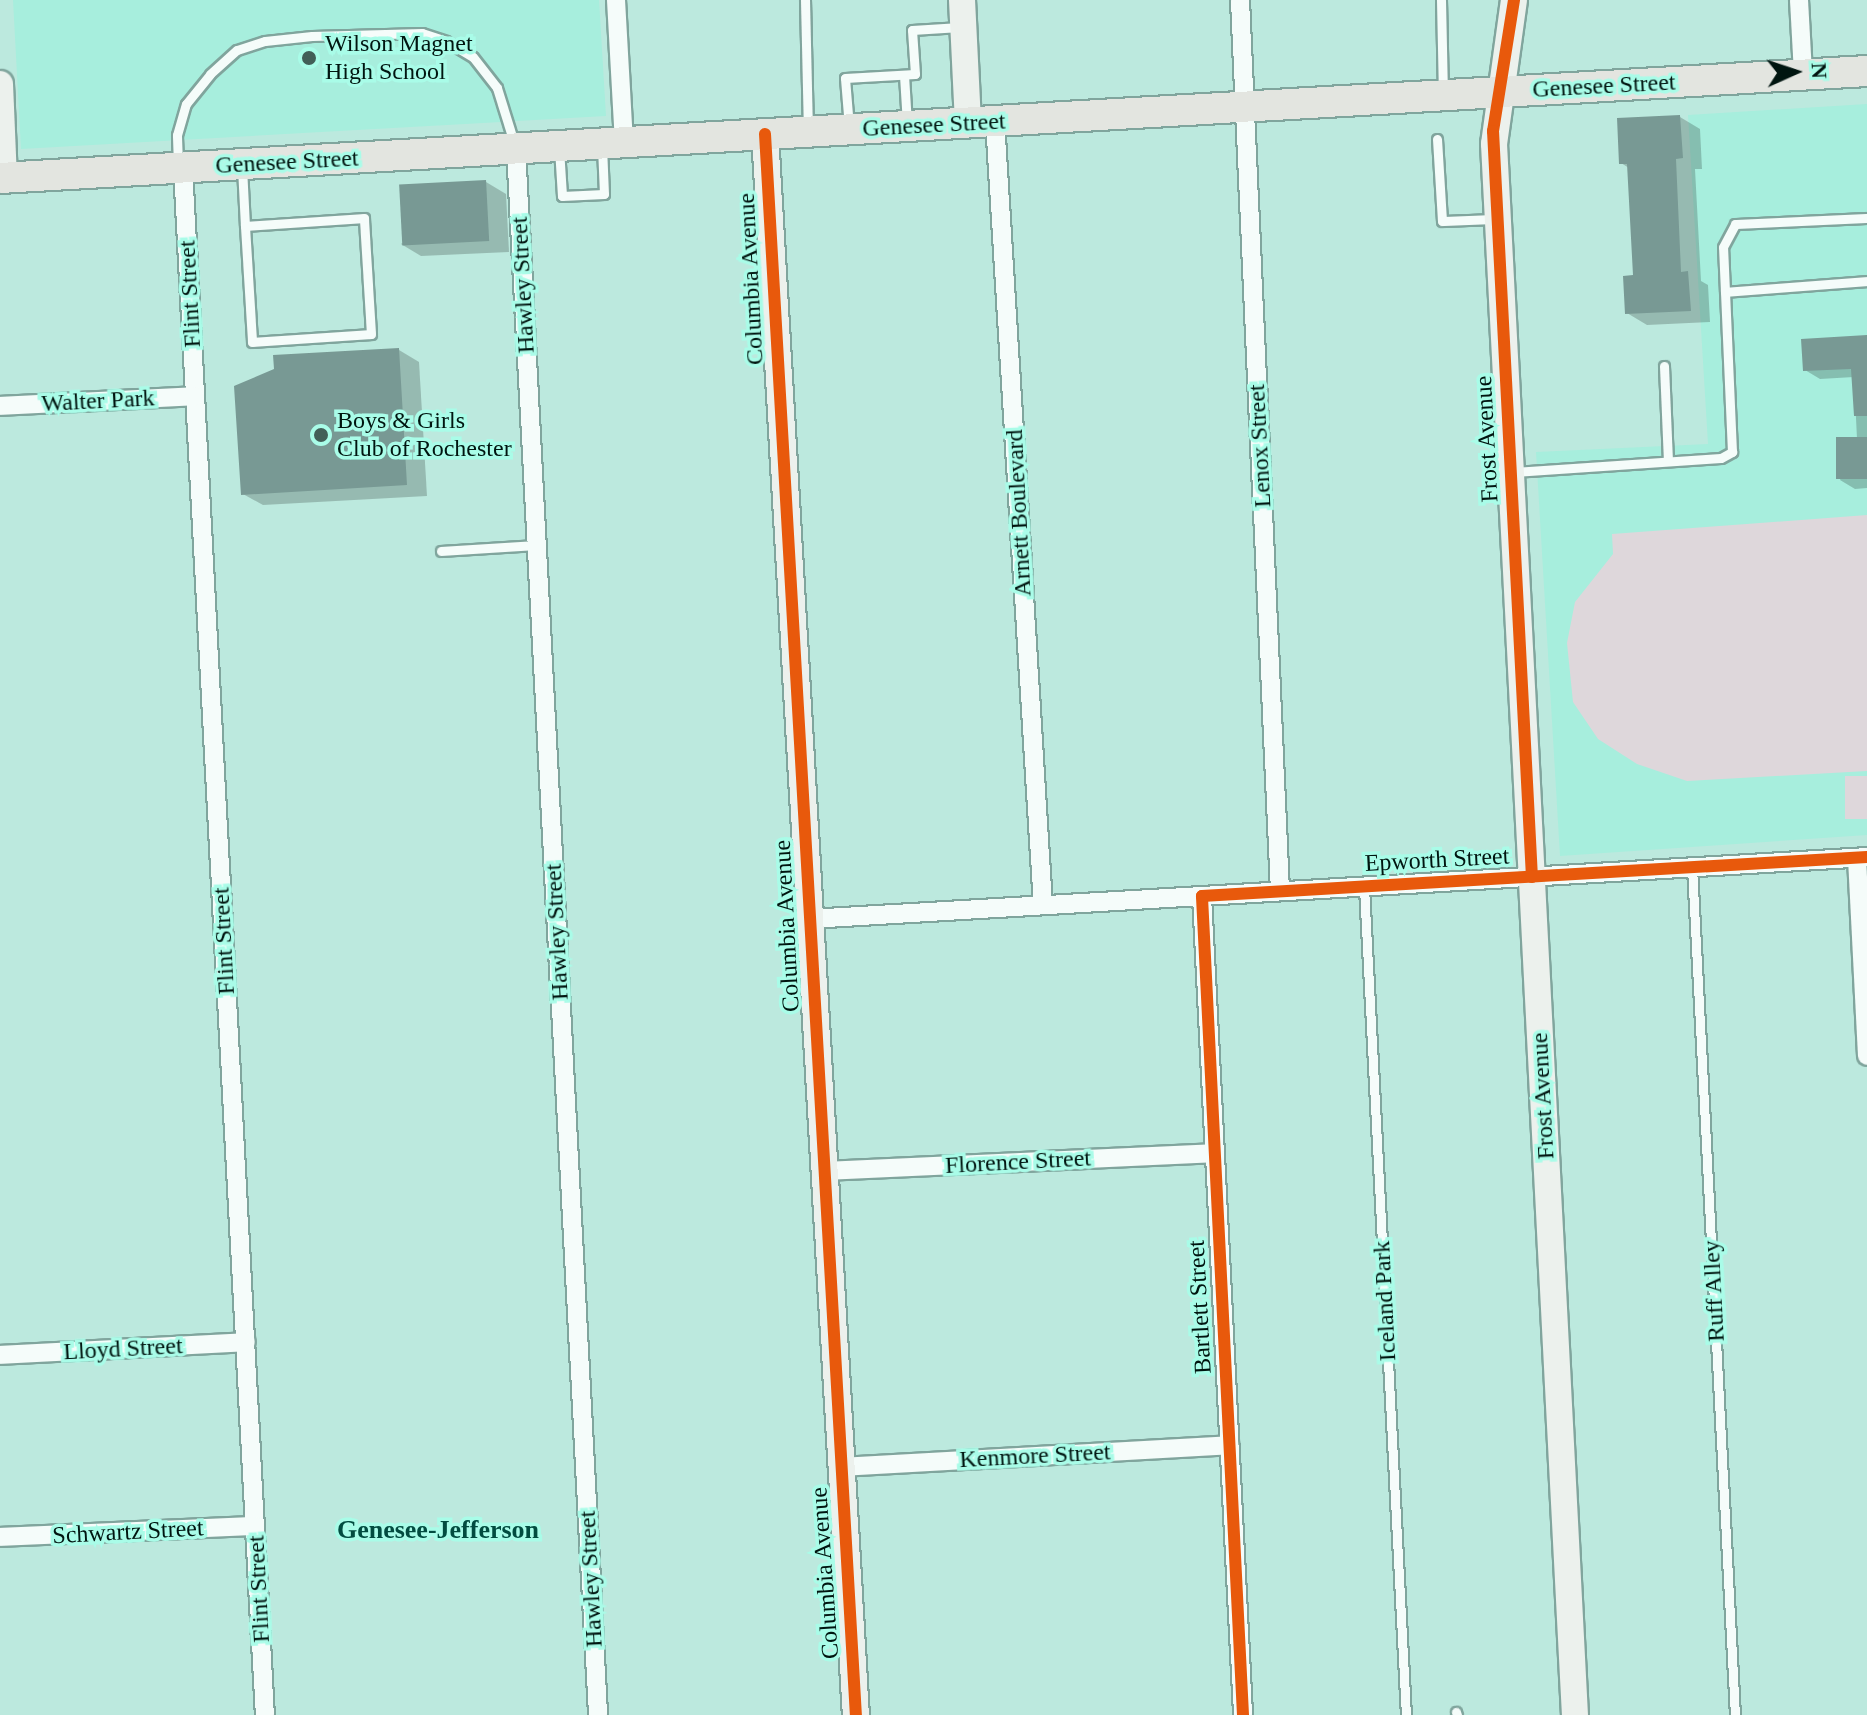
<!DOCTYPE html>
<style>
body{margin:0}
#map{position:relative;width:1867px;height:1715px;overflow:hidden;background:#bce9de;font-family:"Times New Roman",serif}
div>[style]{position:absolute}
.built>*{inset:0;background:#a7eedd}
.green>*{inset:0;background:#ded7db;transform-origin:0 0}
.shadow>*{inset:0;background:#0003}
.building>*{inset:0;background:#789994;transform-origin:0 0}
.roads{filter:drop-shadow(2px 0 #80a59d) drop-shadow(-2px 0 #80a59d) drop-shadow(0 2px #80a59d) drop-shadow(0 -2px #80a59d)}
.lane>*{height:9px;margin:-4.5px;padding:0 4.5px;transform-origin:4.5px;border-radius:4.5px;background:#f5fcfa}
.street>*{height:18px;margin:-9px;padding:0 9px;transform-origin:9px;border-radius:9px;background:#f5fcfa}
.secondary>*{height:26px;margin:-13px;padding:0 13px;transform-origin:13px;border-radius:13px;background:#ecf1ed}
.primary>*{height:30px;margin:-15px;padding:0 15px;transform-origin:15px;border-radius:15px;background:#e3e5e0}
.cycleway>*{height:12px;margin:-6px;padding:0 6px;transform-origin:6px;border-radius:6px;background:#e8590c}
.dots>*{width:22px;height:22px;translate:-50% -50%;box-sizing:border-box;border:4px solid #a9fce8;border-radius:50%}
span{translate:-50% -50%;white-space:nowrap;text-align:center;line-height:1.15;-webkit-text-stroke:7px #a9fce8;paint-order:stroke}
.poi-label{font-size:24px;color:#001510}
.left{translate:0 -50%;text-align:left}
.street-label{font-size:24px;color:#001510}
.neighbourhood-label{font-size:26px;color:#024c40;font-weight:700}
.north{position:absolute;left:1755px;top:32px;width:80px;height:80px;-webkit-text-stroke:6px #a9fce8;paint-order:stroke;rotate:87deg;font-size:22px;font-weight:700;line-height:32px;text-align:center;color:#001510}
.north::after{content:'';display:block;margin:auto;width:28px;height:36px;background:#001510;clip-path:polygon(50% 0,100% 100%,50% 72%,0 100%)}
</style>
<div id="map">
<div class="built">
<div style="clip-path:polygon(13px 0,599px 0,606px 116px,21px 149px)"></div>
<div style="clip-path:polygon(1867px 104px,1867px 835px,1560px 856px,1536px 452px,1708px 444px,1688px 115px)"></div>
</div>
<div class="green">
<div style="clip-path:polygon(1867px 515px,1867px 771px,1687px 781px,1637px 764px,1598px 739px,1573px 702px,1567px 643px,1575px 602px,1613px 554px,1612px 534px)"></div>
<div style="left:1867px;top:776px;width:43px;height:22px;rotate:90deg"></div>
</div>
<div class="shadow">
<div style="clip-path:polygon(1680px 117px,1700px 129px,1702px 169px,1695px 169px,1701px 281px,1708px 285px,1710px 322px,1647px 325px,1627px 313px,1635px 277px,1629px 168px,1621px 163px)"></div>
<div style="clip-path:polygon(486px 182px,506px 194px,509px 252px,421px 256px,401px 244px)"></div>
<div style="clip-path:polygon(1867px 337px,1867px 488px,1855px 489px,1840px 480px,1857px 439px,1854px 377px,1820px 379px,1805px 370px)"></div>
<div style="clip-path:polygon(399px 350px,419px 362px,427px 496px,263px 505px,243px 494px)"></div>
</div>
<div class="building">
<div style="clip-path:polygon(1680px 115px,1683px 158px,1676px 159px,1681px 272px,1688px 271px,1691px 311px,1625px 314px,1623px 276px,1633px 275px,1627px 164px,1619px 164px,1617px 118px)"></div>
<div style="left:486px;top:180px;width:61px;height:87px;rotate:87deg"></div>
<div style="clip-path:polygon(1867px 335px,1867px 416px,1854px 416px,1851px 369px,1803px 371px,1801px 339px)"></div>
<div style="clip-path:polygon(399px 348px,407px 485px,241px 495px,234px 386px,274px 369px,273px 355px)"></div>
<div style="left:1867px;top:437px;width:42px;height:31px;rotate:90deg"></div>
</div>
<div class="roads">
<div class="lane">
<div style="left:805px;top:0;width:129px;rotate:88.7deg"></div>
<div style="left:1441px;top:0;width:92px;rotate:88.8deg"></div>
<div style="left:904px;top:75px;width:49px;rotate:86.5deg"></div>
<div style="left:849px;top:127px;width:49px;rotate:-94.7deg"></div>
<div style="left:845px;top:78px;width:70px;rotate:-3.3deg"></div>
<div style="left:915px;top:74px;width:44px;rotate:-93.9deg"></div>
<div style="left:912px;top:30px;width:48px;rotate:-3.6deg"></div>
<div style="left:1437px;top:139px;width:82px;rotate:86.5deg"></div>
<div style="left:1442px;top:221px;width:53px;rotate:-2.2deg"></div>
<div style="left:559px;top:148px;width:48px;rotate:86.4deg"></div>
<div style="left:562px;top:196px;width:42px;rotate:-2.7deg"></div>
<div style="left:604px;top:194px;width:47px;rotate:-92.4deg"></div>
<div style="left:178px;top:165px;width:30px;rotate:-92deg"></div>
<div style="left:177px;top:135px;width:32px;rotate:-74deg"></div>
<div style="left:186px;top:104px;width:38px;rotate:-51deg"></div>
<div style="left:210px;top:74px;width:36px;rotate:-42deg"></div>
<div style="left:237px;top:50px;width:29px;rotate:-18deg"></div>
<div style="left:265px;top:41px;width:47px;rotate:-6.1deg"></div>
<div style="left:312px;top:36px;width:110px;rotate:-1.6deg"></div>
<div style="left:422px;top:33px;width:25px;rotate:18deg"></div>
<div style="left:446px;top:41px;width:31px;rotate:31deg"></div>
<div style="left:473px;top:57px;width:39px;rotate:52deg"></div>
<div style="left:497px;top:88px;width:58px;rotate:72.8deg"></div>
<div style="left:242px;top:167px;width:59px;rotate:87.1deg"></div>
<div style="left:245px;top:226px;width:116px;rotate:86.5deg"></div>
<div style="left:252px;top:342px;width:119px;rotate:-3.8deg"></div>
<div style="left:371px;top:334px;width:116px;rotate:-93.5deg"></div>
<div style="left:364px;top:218px;width:119px;rotate:176.2deg"></div>
<div style="left:1725px;top:292px;width:142px;rotate:-4.4deg"></div>
<div style="left:1664px;top:366px;width:95px;rotate:87.6deg"></div>
<div style="left:1514px;top:472px;width:207px;rotate:-3.9deg"></div>
<div style="left:1721px;top:458px;width:13px;rotate:-29deg"></div>
<div style="left:1732px;top:452px;width:205px;rotate:-92.5deg"></div>
<div style="left:1723px;top:247px;width:26px;rotate:-62deg"></div>
<div style="left:1735px;top:224px;width:132px;rotate:-2.6deg"></div>
<div style="left:441px;top:551px;width:95px;rotate:-3.6deg"></div>
<div style="left:1692px;top:867px;width:849px;rotate:87.1deg"></div>
<div style="left:1364px;top:887px;width:829px;rotate:87.1deg"></div>
<div style="left:1456px;top:1712px;width:3px;rotate:72deg"></div>
</div>
<div class="street">
<div style="left:616px;top:0;width:143px;rotate:86.8deg"></div>
<div style="left:1240px;top:0;width:892px;rotate:87.43deg"></div>
<div style="left:1799px;top:0;width:75px;rotate:86.9deg"></div>
<div style="left:995px;top:121px;width:785px;rotate:86.5deg"></div>
<div style="left:516px;top:149px;width:1568px;rotate:87deg"></div>
<div style="left:183px;top:168px;width:1549px;rotate:86.97deg"></div>
<div style="left:0;top:406px;width:195px;rotate:-2.9deg"></div>
<div style="left:1857px;top:858px;width:198px;rotate:87.1deg"></div>
<div style="left:1202px;top:896px;width:820px;rotate:87.13deg"></div>
<div style="left:809px;top:919px;width:1060px;rotate:-3.35deg"></div>
<div style="left:822px;top:1171px;width:393px;rotate:-2.6deg"></div>
<div style="left:0;top:1355px;width:246px;rotate:-3deg"></div>
<div style="left:840px;top:1467px;width:390px;rotate:-3.2deg"></div>
<div style="left:0;top:1537px;width:255px;rotate:-2.5deg"></div>
</div>
<div class="secondary">
<div style="left:962px;top:0;width:123px;rotate:87.2deg"></div>
<div style="left:1514px;top:0;width:145px;rotate:97.9deg"></div>
<div style="left:1494px;top:144px;width:1573px;rotate:87.05deg"></div>
<div style="left:0;top:84px;width:94px;rotate:87.6deg"></div>
<div style="left:765px;top:134px;width:1584px;rotate:86.71deg"></div>
</div>
<div class="primary">
<div style="left:0;top:178px;width:1870px;rotate:-3.28deg"></div>
</div>
</div>
<div class="cycleway">
<div style="left:1514px;top:0;width:133px;rotate:99.1deg"></div>
<div style="left:1493px;top:131px;width:747px;rotate:87.01deg"></div>
<div style="left:765px;top:134px;width:1584px;rotate:86.71deg"></div>
<div style="left:1243px;top:1715px;width:820px;rotate:-92.87deg"></div>
<div style="left:1202px;top:896px;width:666px;rotate:-3.36deg"></div>
</div>
<div class="dots">
<div style="left:309px;top:58px;background:#425f58"></div>
<div style="left:321px;top:435px;background:#425f58"></div>
</div>
<div class="poi-label">
<span class="left" style="left:325px;top:58px">Wilson Magnet<br>High School</span>
<span class="left" style="left:337px;top:435px">Boys &amp; Girls<br>Club of Rochester</span>
</div>
<div class="street-label">
<span style="left:1604px;top:86px;rotate:-3deg">Genesee Street</span>
<span style="left:934px;top:125px;rotate:-3deg">Genesee Street</span>
<span style="left:287px;top:162px;rotate:-3deg">Genesee Street</span>
<span style="left:751px;top:279px;rotate:-93deg">Columbia Avenue</span>
<span style="left:523px;top:285px;rotate:-93deg">Hawley Street</span>
<span style="left:190px;top:294px;rotate:-93deg">Flint Street</span>
<span style="left:98px;top:401px;rotate:-3deg">Walter Park</span>
<span style="left:1487px;top:439px;rotate:-93deg">Frost Avenue</span>
<span style="left:1260px;top:446px;rotate:-93deg">Lenox Street</span>
<span style="left:1019px;top:513px;rotate:-93deg">Arnett Boulevard</span>
<span style="left:1437px;top:860px;rotate:-3deg">Epworth Street</span>
<span style="left:787px;top:926px;rotate:-93deg">Columbia Avenue</span>
<span style="left:557px;top:932px;rotate:-93deg">Hawley Street</span>
<span style="left:224px;top:941px;rotate:-93deg">Flint Street</span>
<span style="left:1543px;top:1096px;rotate:-93deg">Frost Avenue</span>
<span style="left:1018px;top:1162px;rotate:-3deg">Florence Street</span>
<span style="left:1714px;top:1291px;rotate:-93deg">Ruff Alley</span>
<span style="left:1385px;top:1301px;rotate:-93deg">Iceland Park</span>
<span style="left:1200px;top:1307px;rotate:-93deg">Bartlett Street</span>
<span style="left:123px;top:1349px;rotate:-3deg">Lloyd Street</span>
<span style="left:1035px;top:1456px;rotate:-3deg">Kenmore Street</span>
<span style="left:128px;top:1532px;rotate:-3deg">Schwartz Street</span>
<span style="left:825px;top:1573px;rotate:-94deg">Columbia Avenue</span>
<span style="left:591px;top:1579px;rotate:-93deg">Hawley Street</span>
<span style="left:259px;top:1589px;rotate:-93deg">Flint Street</span>
</div>
<div class="neighbourhood-label">
<span style="left:438px;top:1530px">Genesee-Jefferson</span>
</div>
<div class="north">N</div>
</div>
